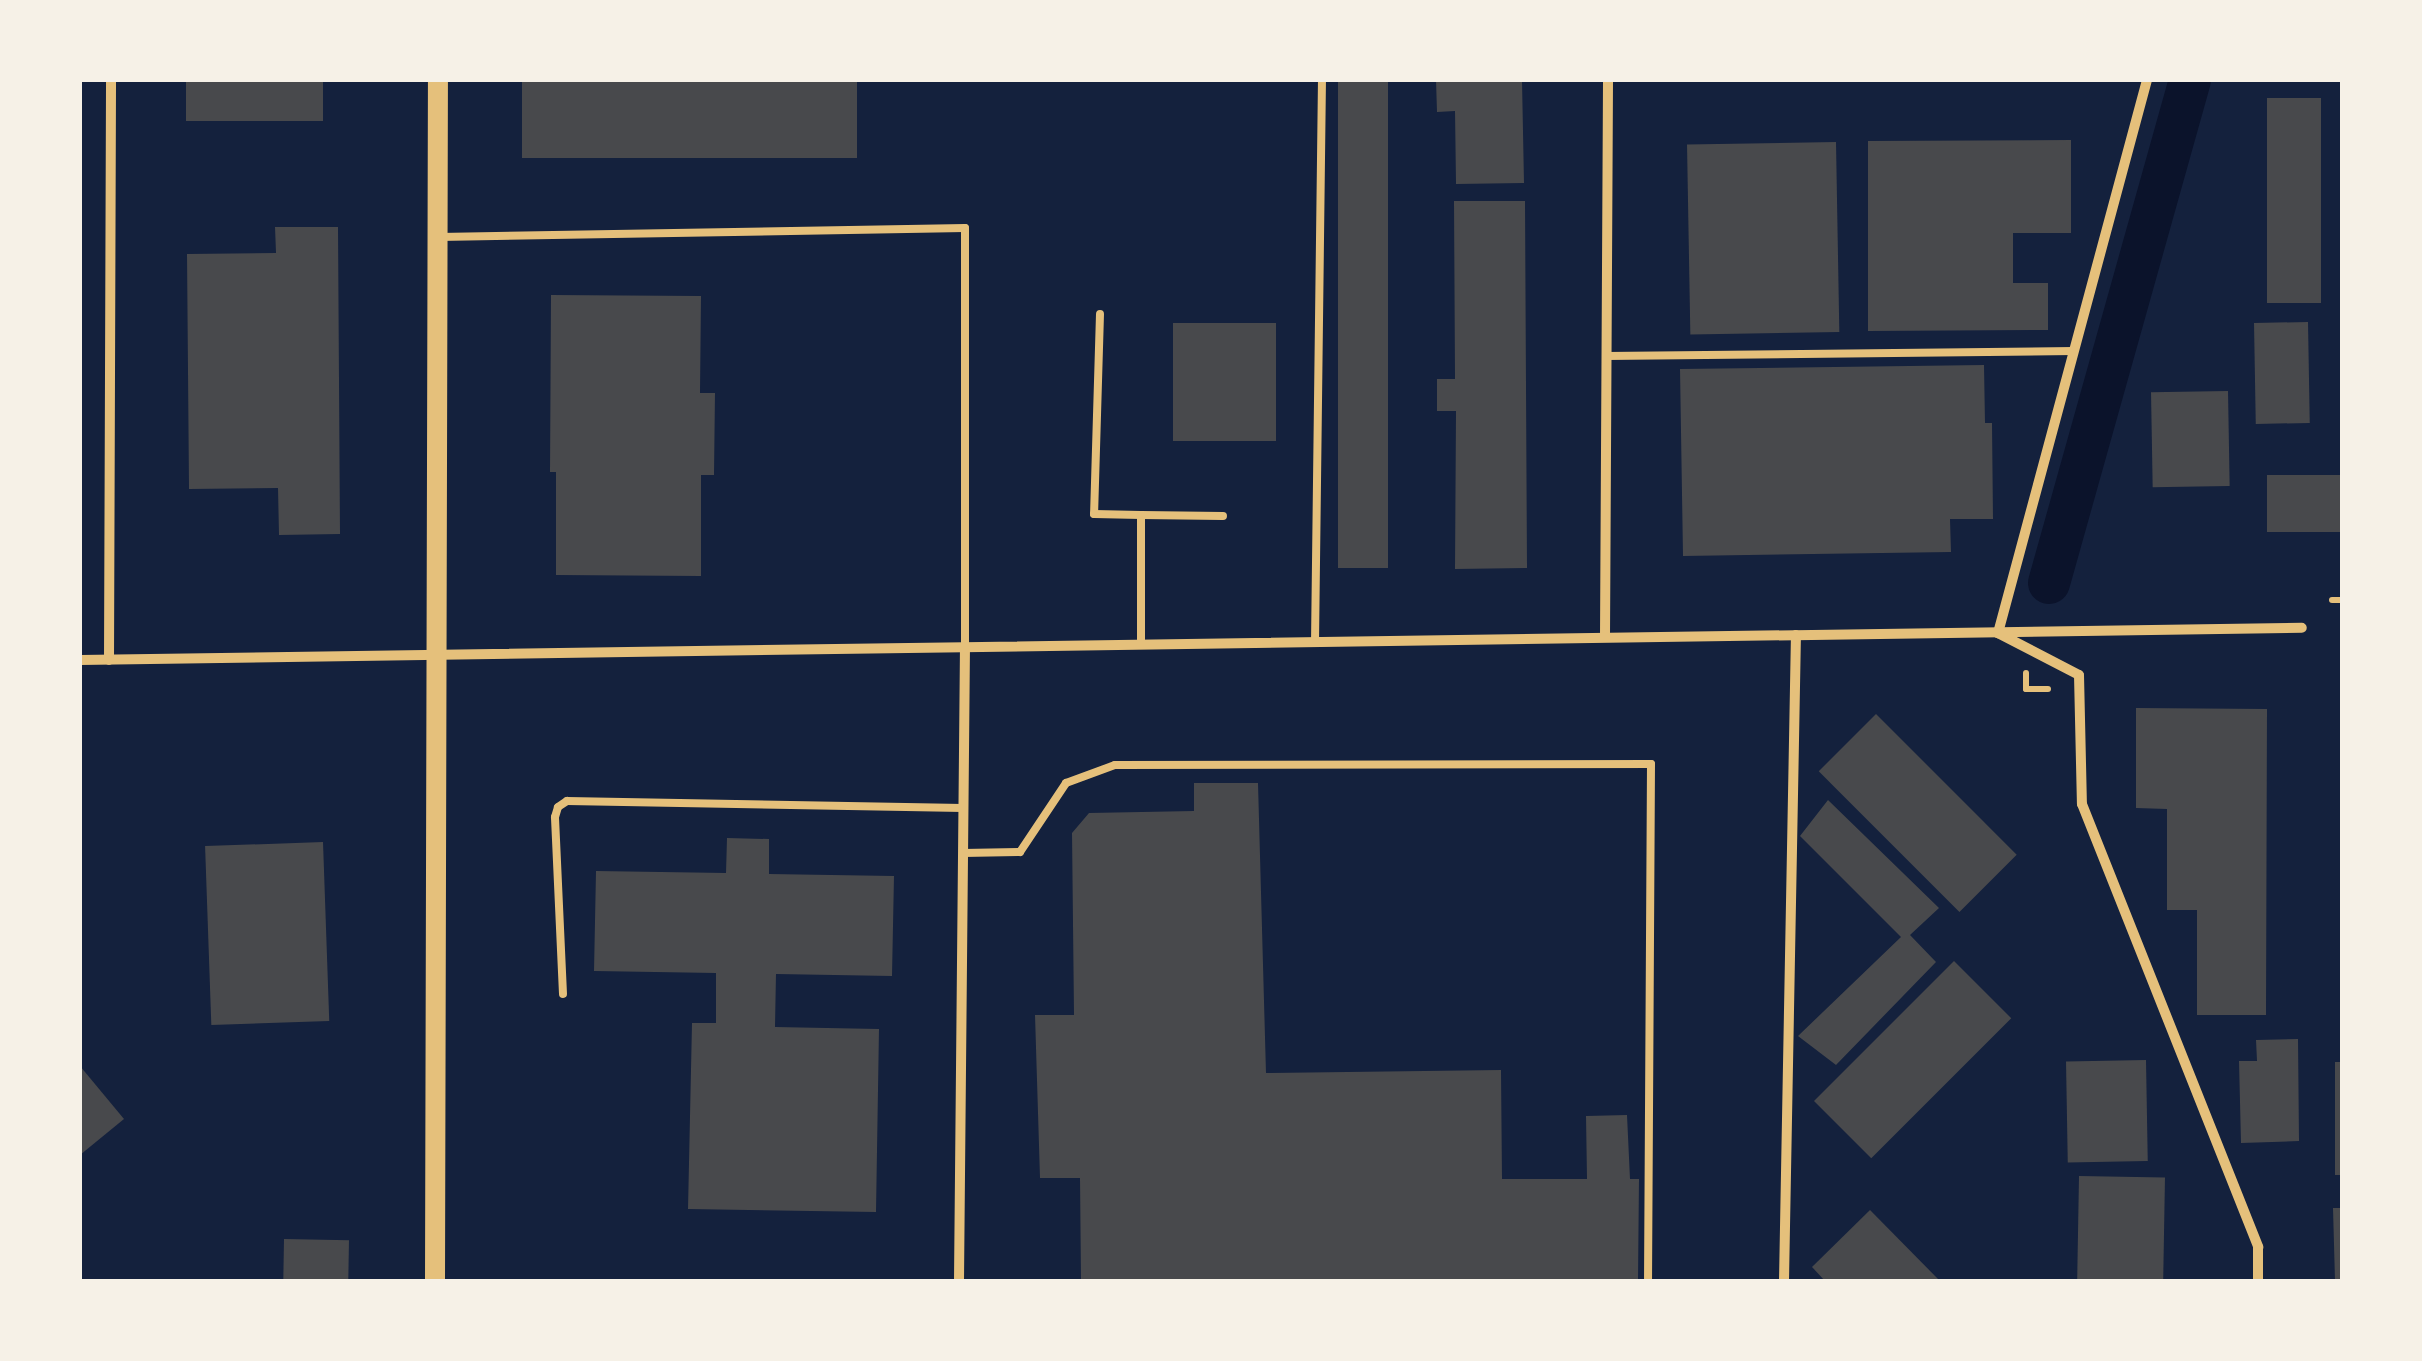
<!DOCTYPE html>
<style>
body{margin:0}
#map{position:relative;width:2422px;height:1361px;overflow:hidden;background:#14213d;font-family:Figtree,sans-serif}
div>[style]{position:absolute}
.canal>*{height:42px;margin:-21px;padding:0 21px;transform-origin:21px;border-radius:21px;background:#0b132b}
.building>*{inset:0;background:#48494c;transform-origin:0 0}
.path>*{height:6px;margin:-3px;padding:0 3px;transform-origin:3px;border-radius:3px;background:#e5c07b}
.service>*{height:8px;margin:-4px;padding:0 4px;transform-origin:4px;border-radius:4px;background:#e5c07b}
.minor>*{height:10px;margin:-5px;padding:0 5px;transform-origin:5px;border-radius:5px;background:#e5c07b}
.secondary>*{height:20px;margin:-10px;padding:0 10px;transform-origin:10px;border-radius:10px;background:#e5c07b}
span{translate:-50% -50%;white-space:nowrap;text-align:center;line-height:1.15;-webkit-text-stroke:10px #f6f1e7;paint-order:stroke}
.frame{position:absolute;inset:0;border:82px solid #f6f1e7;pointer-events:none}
</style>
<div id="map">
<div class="canal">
<div style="left:2049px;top:583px;width:522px;rotate:-74.34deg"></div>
</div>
<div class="building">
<div style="left:186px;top:80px;width:137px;height:41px"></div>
<div style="left:522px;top:80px;width:335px;height:78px"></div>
<div style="left:1338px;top:80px;width:50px;height:488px"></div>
<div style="clip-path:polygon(1436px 80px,1522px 80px,1524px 183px,1456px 184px,1455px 111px,1437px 112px)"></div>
<div style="left:2267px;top:98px;width:54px;height:205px"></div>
<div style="clip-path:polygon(2071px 140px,2071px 233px,2013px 233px,2013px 283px,2048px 283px,2048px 330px,1868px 331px,1868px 141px)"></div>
<div style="left:1836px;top:142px;width:190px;height:149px;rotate:89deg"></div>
<div style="clip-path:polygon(1454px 201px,1525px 201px,1527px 568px,1455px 569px,1456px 411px,1437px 411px,1437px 379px,1455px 379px)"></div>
<div style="clip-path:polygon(275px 227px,338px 227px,340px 534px,279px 535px,278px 488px,189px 489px,187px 254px,276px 253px)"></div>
<div style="clip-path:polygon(551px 295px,701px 296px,700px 393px,715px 393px,714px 475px,701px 475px,701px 576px,556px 575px,556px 472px,550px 472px)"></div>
<div style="left:2308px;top:322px;width:101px;height:54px;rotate:89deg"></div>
<div style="left:1173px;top:323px;width:103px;height:118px"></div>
<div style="clip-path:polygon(1984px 365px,1985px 423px,1992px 423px,1993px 519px,1950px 519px,1951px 552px,1683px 556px,1680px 369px)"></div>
<div style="left:2228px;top:391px;width:95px;height:77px;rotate:89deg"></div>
<div style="left:2342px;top:475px;width:57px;height:75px;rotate:90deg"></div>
<div style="clip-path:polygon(2136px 708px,2267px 709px,2266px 1015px,2197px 1015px,2197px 910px,2167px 910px,2167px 809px,2136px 808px)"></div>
<div style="left:1876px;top:714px;width:199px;height:81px;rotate:45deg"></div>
<div style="clip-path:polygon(1194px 783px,1258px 783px,1266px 1073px,1501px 1070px,1502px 1179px,1587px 1179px,1586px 1116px,1627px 1115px,1630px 1179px,1639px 1179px,1638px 1281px,1081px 1281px,1080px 1178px,1040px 1178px,1035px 1015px,1074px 1015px,1072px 833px,1089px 813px,1194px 811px)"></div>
<div style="clip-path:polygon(1828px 800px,1939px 908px,1910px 935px,1936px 962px,1836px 1065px,1798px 1036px,1901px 937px,1800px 836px)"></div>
<div style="clip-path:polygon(727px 838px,769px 839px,769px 874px,894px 876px,892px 976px,776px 974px,775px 1027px,879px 1029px,876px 1212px,688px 1209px,692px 1023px,716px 1023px,716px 973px,594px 971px,596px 871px,726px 873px)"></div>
<div style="left:323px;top:842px;width:179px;height:118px;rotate:88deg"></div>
<div style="left:1954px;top:961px;width:81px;height:198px;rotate:45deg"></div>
<div style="clip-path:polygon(2298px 1039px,2299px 1141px,2241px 1143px,2239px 1061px,2257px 1061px,2256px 1040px)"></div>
<div style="left:2146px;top:1060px;width:101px;height:80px;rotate:89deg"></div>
<div style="left:2335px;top:1062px;width:7px;height:113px"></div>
<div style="clip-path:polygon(80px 1066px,124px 1119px,80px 1155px)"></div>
<div style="left:2079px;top:1176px;width:86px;height:104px;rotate:1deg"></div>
<div style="clip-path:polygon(2333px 1208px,2342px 1208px,2342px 1281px,2335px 1281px)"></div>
<div style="clip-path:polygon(1870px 1210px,1940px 1281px,1825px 1281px,1812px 1267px)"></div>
<div style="left:284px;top:1239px;width:65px;height:42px;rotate:1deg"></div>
</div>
<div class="path">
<div style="left:2332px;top:600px;width:10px"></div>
<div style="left:2026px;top:673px;width:16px;rotate:90deg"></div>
<div style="left:2026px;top:689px;width:22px"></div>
</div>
<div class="service">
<div style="left:439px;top:237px;width:526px;rotate:-0.98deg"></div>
<div style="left:965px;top:228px;width:420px;rotate:90deg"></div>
<div style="left:1100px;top:314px;width:200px;rotate:91.7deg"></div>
<div style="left:1094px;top:514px;width:47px;rotate:1.2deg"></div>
<div style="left:1141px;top:515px;width:130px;rotate:90deg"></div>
<div style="left:1606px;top:356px;width:468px;rotate:-0.6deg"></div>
<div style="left:1141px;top:515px;width:82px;rotate:0.7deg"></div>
<div style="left:1315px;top:643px;width:563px;rotate:-89.29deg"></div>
<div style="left:963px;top:853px;width:57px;rotate:-1deg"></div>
<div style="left:1020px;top:852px;width:83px;rotate:-56.3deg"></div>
<div style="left:1066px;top:783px;width:52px;rotate:-20.2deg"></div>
<div style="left:1115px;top:765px;width:536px;rotate:-0.11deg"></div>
<div style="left:1651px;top:764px;width:517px;rotate:90.33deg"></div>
<div style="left:563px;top:994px;width:177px;rotate:-92.6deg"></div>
<div style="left:555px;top:817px;width:10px;rotate:-73deg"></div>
<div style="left:558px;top:807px;width:11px;rotate:-34deg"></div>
<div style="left:567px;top:801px;width:396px;rotate:1deg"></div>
</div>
<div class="minor">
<div style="left:2147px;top:80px;width:573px;rotate:105.08deg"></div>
<div style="left:1998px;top:633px;width:91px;rotate:27.4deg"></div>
<div style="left:2079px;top:675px;width:129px;rotate:88.7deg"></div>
<div style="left:2082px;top:804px;width:477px;rotate:68.3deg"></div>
<div style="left:2258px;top:1247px;width:34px;rotate:90deg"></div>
<div style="left:1605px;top:637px;width:557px;rotate:-89.69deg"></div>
<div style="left:80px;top:660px;width:2222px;rotate:-0.83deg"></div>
<div style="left:109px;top:660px;width:580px;rotate:-89.8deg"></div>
<div style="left:959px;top:1281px;width:633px;rotate:-89.46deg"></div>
<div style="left:1784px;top:1281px;width:646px;rotate:-88.94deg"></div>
</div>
<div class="secondary">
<div style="left:435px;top:1281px;width:1201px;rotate:-89.86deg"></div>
</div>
<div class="frame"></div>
</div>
